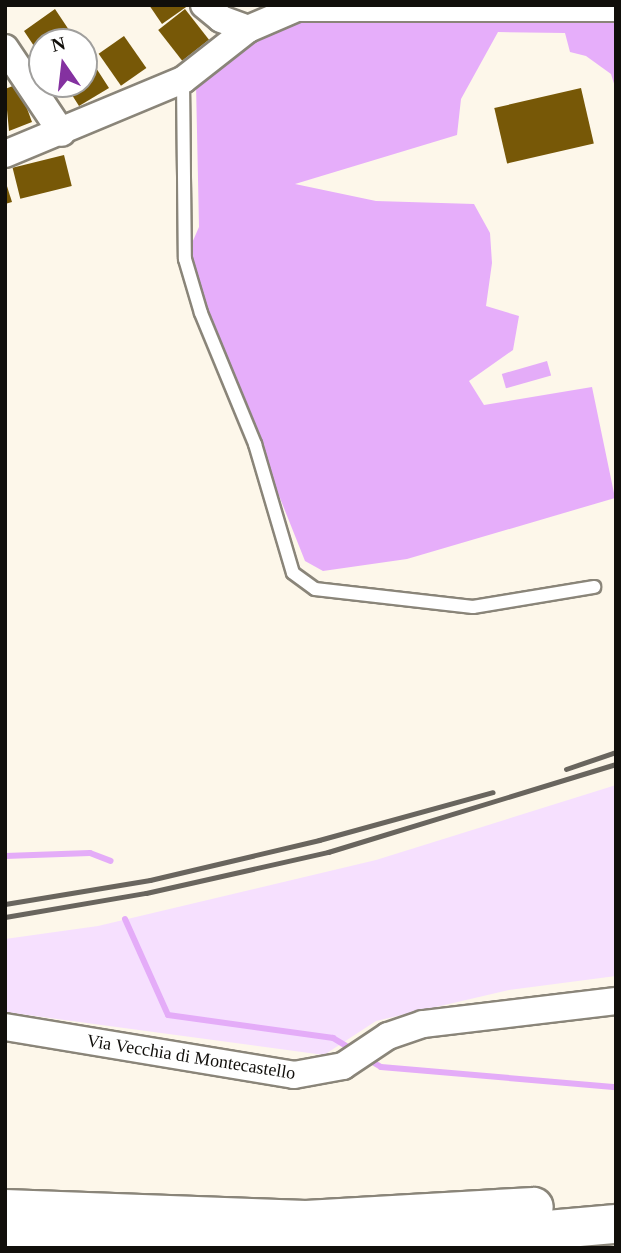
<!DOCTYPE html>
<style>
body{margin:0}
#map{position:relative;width:621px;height:1253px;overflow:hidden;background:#fdf7ea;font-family:Georgia,serif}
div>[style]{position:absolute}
.green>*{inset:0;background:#f6e0fe}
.forest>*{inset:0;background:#e6aefa}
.water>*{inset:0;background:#e4acf8;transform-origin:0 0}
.stream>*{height:6px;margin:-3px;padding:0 3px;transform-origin:3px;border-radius:3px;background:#e4acf8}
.building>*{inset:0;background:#775807;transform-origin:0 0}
.roads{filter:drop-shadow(2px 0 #8a8579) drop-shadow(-2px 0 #8a8579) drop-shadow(0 2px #8a8579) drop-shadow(0 -2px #8a8579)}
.service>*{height:12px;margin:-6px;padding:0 6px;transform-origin:6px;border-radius:6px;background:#fff}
.minor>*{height:26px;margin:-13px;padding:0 13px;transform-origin:13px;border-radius:13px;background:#fff}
.trunk>*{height:38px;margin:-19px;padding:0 19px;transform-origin:19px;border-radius:19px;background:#fff}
.rail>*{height:5px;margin:-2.5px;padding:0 2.5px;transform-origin:2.5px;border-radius:2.5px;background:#69655e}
span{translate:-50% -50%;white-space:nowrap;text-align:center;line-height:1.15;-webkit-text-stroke:7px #fff;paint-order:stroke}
.street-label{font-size:18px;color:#110f0b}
.frame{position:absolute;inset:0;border:7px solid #110f0b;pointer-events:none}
.north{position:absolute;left:28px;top:28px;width:70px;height:70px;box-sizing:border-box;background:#fff;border:2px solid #a09f9d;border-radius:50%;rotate:346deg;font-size:19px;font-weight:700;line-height:28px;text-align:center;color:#110f0b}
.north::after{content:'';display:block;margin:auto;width:24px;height:32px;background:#8431a0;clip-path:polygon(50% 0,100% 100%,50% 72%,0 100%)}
</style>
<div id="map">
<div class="green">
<div style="clip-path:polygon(616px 785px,616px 976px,509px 990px,376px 1021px,324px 1055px,5px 1012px,5px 939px,98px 926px,376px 860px)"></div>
</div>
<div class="forest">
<div style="clip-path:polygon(298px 14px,616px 21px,616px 90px,611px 74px,586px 56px,570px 52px,565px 33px,498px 32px,461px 99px,457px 135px,295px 184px,376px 201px,474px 204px,490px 233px,492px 263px,486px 306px,519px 316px,513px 350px,469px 381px,484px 405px,592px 387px,615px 498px,407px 559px,323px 571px,305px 561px,185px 259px,199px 227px,196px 84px,250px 35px)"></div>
</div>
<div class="water">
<div style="left:547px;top:361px;width:15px;height:47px;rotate:74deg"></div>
</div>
<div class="stream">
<div style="left:5px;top:856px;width:85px;rotate:-2deg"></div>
<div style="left:90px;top:853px;width:22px;rotate:21deg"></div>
<div style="left:125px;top:919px;width:105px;rotate:65.9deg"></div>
<div style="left:168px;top:1015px;width:167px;rotate:7.9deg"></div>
<div style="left:333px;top:1038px;width:23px;rotate:31deg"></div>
<div style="left:366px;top:1058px;width:17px;rotate:31deg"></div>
<div style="left:381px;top:1067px;width:236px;rotate:4.9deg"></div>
</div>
<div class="building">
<div style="clip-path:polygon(149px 5px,189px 5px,162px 24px)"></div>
<div style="clip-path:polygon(55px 9px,77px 42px,42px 42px,42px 58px,24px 31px)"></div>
<div style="left:185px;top:9px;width:39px;height:34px;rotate:52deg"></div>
<div style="left:124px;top:36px;width:39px;height:31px;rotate:55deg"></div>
<div style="clip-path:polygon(89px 57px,109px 88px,79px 106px,65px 84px,84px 84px,84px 60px)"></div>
<div style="clip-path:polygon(18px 84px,32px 122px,9px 131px,5px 89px)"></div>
<div style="left:581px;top:88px;width:57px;height:89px;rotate:77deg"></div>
<div style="left:64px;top:155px;width:32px;height:53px;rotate:76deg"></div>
<div style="clip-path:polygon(5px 180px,12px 202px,5px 204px)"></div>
</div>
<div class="roads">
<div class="service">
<div style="left:183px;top:81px;width:178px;rotate:89.4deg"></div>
<div style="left:185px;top:259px;width:56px;rotate:73.5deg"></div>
<div style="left:201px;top:313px;width:142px;rotate:67.6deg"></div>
<div style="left:255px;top:444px;width:134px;rotate:73.6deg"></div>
<div style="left:293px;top:573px;width:27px;rotate:36deg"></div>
<div style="left:315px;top:589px;width:159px;rotate:6.5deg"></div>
<div style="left:473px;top:607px;width:123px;rotate:-9.4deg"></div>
</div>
<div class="minor">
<div style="left:204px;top:5px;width:22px;rotate:39deg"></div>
<div style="left:221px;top:19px;width:29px;rotate:20deg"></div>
<div style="left:5px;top:48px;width:102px;rotate:56.2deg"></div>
<div style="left:5px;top:154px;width:193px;rotate:-22.6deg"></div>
<div style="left:183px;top:80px;width:83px;rotate:-38.1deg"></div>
<div style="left:248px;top:29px;width:53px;rotate:-23.2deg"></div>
<div style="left:297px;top:8px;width:319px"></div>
<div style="left:5px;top:1027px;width:293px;rotate:9.4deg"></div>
<div style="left:294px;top:1075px;width:50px;rotate:-10.4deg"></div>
<div style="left:343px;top:1066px;width:54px;rotate:-33.7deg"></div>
<div style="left:388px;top:1036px;width:37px;rotate:-19deg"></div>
<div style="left:423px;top:1024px;width:194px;rotate:-6.8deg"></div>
</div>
<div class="trunk">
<div style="left:5px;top:1209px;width:301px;rotate:2.1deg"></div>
<div style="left:306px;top:1220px;width:228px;rotate:-3.3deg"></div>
<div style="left:5px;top:1238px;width:206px;rotate:2.5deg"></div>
<div style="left:211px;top:1247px;width:152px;rotate:-0.4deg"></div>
<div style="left:363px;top:1246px;width:254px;rotate:-5deg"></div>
</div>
</div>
<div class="rail">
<div style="left:566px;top:769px;width:53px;rotate:-18.8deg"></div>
<div style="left:5px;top:904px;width:147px;rotate:-9.4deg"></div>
<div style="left:150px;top:880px;width:174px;rotate:-13.3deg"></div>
<div style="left:319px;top:840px;width:180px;rotate:-15.4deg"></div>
<div style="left:5px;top:917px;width:143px;rotate:-9.7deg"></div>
<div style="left:146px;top:893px;width:187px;rotate:-12.7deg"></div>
<div style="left:328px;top:852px;width:301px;rotate:-17deg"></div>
</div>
<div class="street-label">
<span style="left:191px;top:1057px;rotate:9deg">Via Vecchia di Montecastello</span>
</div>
<div class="frame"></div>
<div class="north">N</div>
</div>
